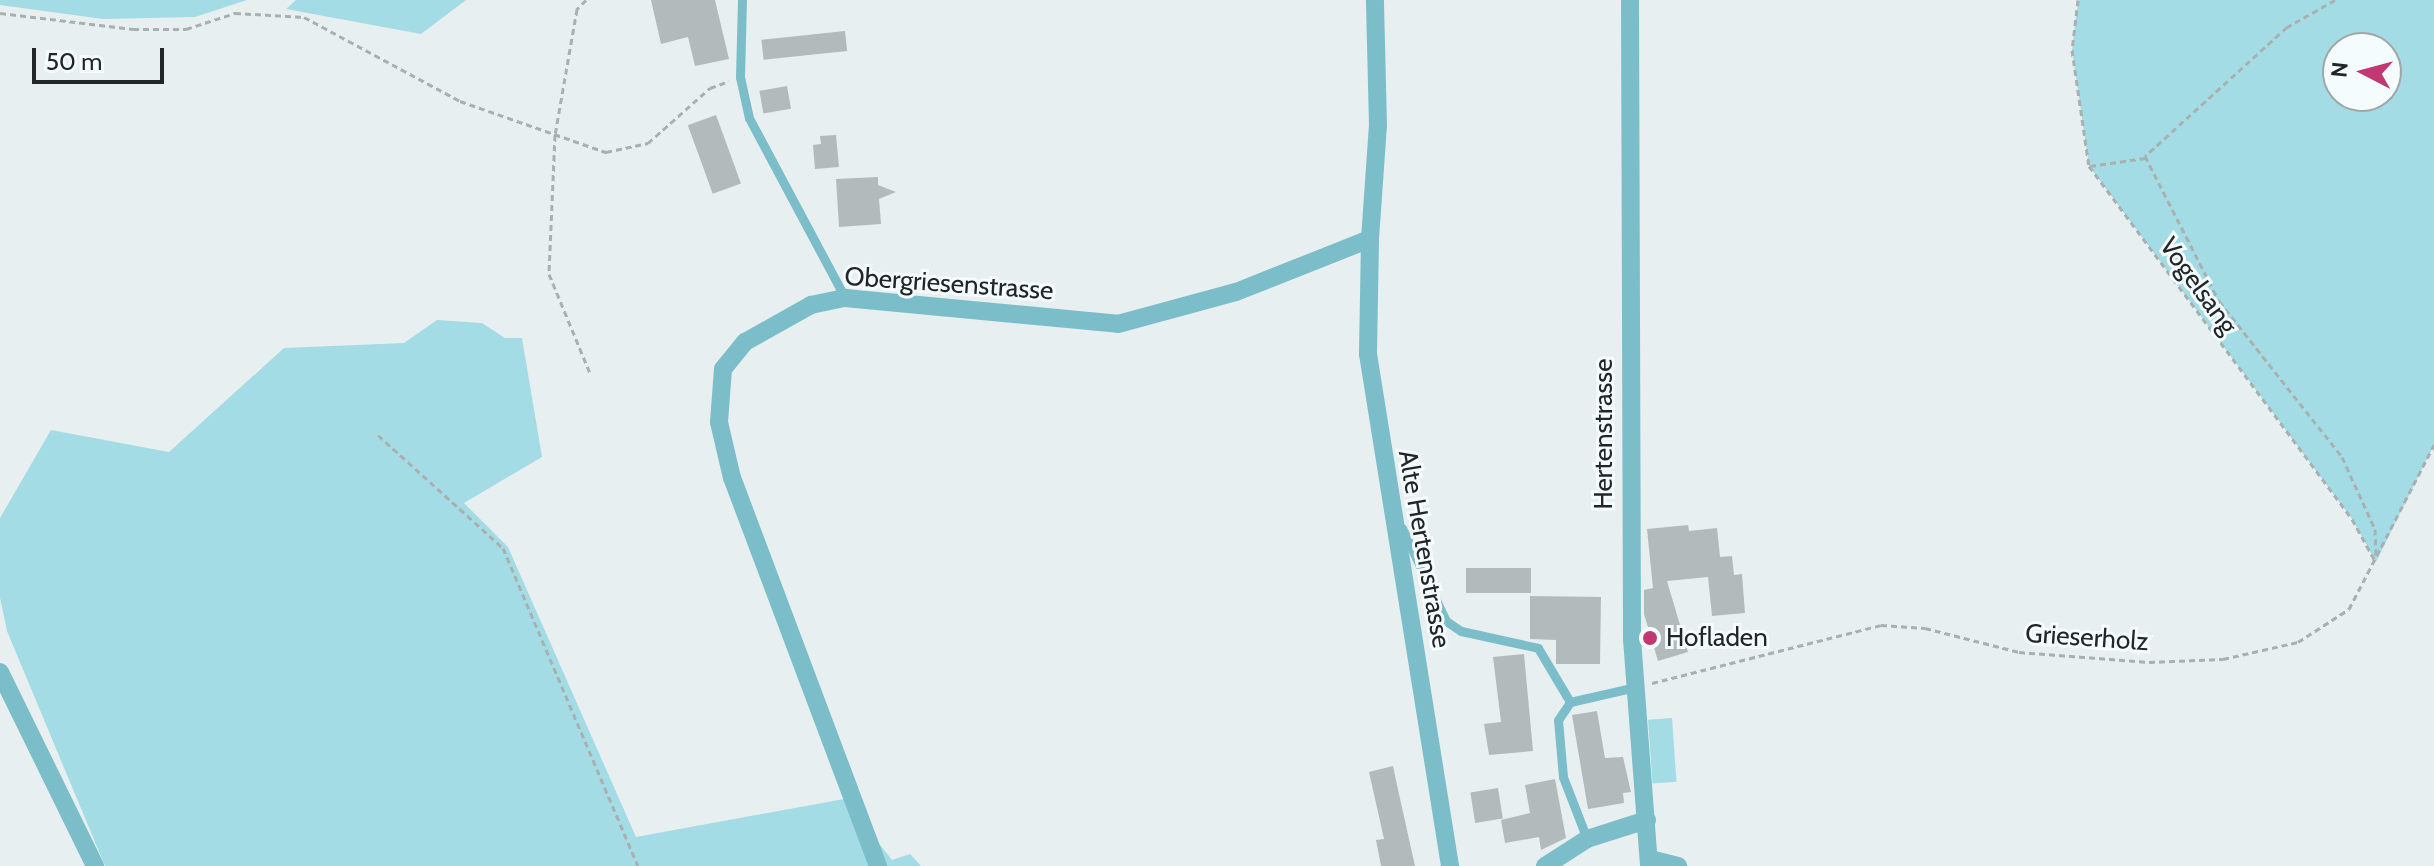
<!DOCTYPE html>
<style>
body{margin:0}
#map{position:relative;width:2434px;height:866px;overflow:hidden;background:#e8eff0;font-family:Cabin,sans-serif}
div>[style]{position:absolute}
.green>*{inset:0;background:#a4dce6;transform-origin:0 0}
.building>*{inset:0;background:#b3babb;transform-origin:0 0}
.path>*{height:3px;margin-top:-1.5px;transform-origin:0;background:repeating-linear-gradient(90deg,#aab0b0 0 6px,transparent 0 10px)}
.lane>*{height:9px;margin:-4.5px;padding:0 4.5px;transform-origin:4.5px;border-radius:4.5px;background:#7bbec9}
.street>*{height:18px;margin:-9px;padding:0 9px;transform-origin:9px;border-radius:9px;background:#7bbec9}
.dots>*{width:22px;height:22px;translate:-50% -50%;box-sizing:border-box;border:4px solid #f5fcfe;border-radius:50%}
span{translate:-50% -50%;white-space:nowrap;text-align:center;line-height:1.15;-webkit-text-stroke:6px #f5fcfe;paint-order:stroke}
.street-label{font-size:26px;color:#232626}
.poi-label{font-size:26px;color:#232626}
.left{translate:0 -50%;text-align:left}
.north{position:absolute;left:2322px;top:32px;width:80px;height:80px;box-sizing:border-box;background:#f5fcfe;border:2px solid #a1a6a8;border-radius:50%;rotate:276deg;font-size:22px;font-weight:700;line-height:32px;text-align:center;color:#232626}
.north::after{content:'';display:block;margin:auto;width:28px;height:36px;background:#c23872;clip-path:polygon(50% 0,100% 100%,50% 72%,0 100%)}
.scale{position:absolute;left:32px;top:48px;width:132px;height:36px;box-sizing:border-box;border:4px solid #232626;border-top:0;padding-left:10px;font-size:24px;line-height:28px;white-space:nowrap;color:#232626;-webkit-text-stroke:6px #f5fcfe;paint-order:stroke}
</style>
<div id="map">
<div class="green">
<div style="clip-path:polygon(0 0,247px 0,195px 17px,103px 19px,0 5px)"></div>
<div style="clip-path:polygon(296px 0,466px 0,421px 34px,286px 9px)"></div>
<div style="clip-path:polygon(evenodd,2078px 0,2434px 0,2434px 445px,2376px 562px,2352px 519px,2089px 166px,2072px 50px,2078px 0,2338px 48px,2386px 48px,2386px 96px,2338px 96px,2338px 48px)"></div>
<div style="clip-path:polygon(437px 320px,482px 323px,505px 338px,522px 338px,542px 457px,464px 503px,508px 547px,636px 837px,844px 799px,892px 860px,910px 854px,921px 866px,105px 866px,7px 631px,0 598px,0 518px,51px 430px,169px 452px,284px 348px,404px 343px)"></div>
<div style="left:1672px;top:718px;width:64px;height:24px;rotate:86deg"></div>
</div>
<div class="building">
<div style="clip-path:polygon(651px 0,715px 0,729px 59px,695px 66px,688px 37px,661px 44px)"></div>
<div style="left:845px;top:31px;width:20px;height:84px;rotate:84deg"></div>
<div style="left:787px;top:86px;width:23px;height:28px;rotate:80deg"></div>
<div style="left:716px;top:115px;width:73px;height:30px;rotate:70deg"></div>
<div style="clip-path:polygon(836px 135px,839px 167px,815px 169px,813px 145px,821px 144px,820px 136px)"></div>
<div style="clip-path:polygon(878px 177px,878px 185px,896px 192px,879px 199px,881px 224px,839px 227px,836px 179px)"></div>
<div style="clip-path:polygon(1688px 525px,1689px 531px,1717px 528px,1720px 557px,1732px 556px,1734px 575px,1742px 574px,1745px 613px,1712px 616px,1708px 577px,1667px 581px,1688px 652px,1658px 661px,1644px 614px,1644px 590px,1653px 588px,1647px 529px)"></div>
<div style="left:1531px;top:568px;width:25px;height:65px;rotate:90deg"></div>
<div style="clip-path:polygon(1530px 596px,1601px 597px,1600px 664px,1556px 664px,1556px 640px,1530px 639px)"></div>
<div style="clip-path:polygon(1524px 654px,1533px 751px,1489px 755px,1484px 724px,1501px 722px,1493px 657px)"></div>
<div style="clip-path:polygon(1597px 711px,1605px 758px,1623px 757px,1631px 792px,1623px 793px,1624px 803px,1588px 809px,1572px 715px)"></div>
<div style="clip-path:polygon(1393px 766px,1397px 785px,1415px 866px,1381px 866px,1376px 840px,1384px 839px,1369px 772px)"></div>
<div style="clip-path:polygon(1555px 779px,1566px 838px,1541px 850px,1539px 837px,1505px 843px,1501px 820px,1530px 813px,1525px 785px)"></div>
<div style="left:1498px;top:788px;width:31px;height:28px;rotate:81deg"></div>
</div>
<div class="path">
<div style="left:586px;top:0;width:13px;rotate:135deg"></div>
<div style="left:577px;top:9px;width:128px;rotate:99.9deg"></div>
<div style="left:555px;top:135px;width:139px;rotate:92.5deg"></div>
<div style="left:549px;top:274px;width:107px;rotate:67.5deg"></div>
<div style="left:2078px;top:0;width:50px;rotate:96.8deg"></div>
<div style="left:2072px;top:50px;width:117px;rotate:81.7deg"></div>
<div style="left:2089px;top:166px;width:440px;rotate:53.3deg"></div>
<div style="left:2352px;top:519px;width:46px;rotate:61.2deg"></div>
<div style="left:2335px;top:0;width:55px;rotate:150.6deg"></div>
<div style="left:2287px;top:27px;width:192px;rotate:137.7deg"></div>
<div style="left:2145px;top:156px;width:163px;rotate:63deg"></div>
<div style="left:2219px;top:301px;width:199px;rotate:51.7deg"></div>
<div style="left:2342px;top:457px;width:79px;rotate:65.4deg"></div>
<div style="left:2375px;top:529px;width:29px;rotate:88deg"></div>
<div style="left:0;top:13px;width:134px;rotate:6.9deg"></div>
<div style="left:133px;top:29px;width:53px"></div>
<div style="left:186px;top:29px;width:52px;rotate:-18.1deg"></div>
<div style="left:235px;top:13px;width:69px;rotate:3.3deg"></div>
<div style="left:304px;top:17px;width:177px;rotate:28.3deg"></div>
<div style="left:460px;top:101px;width:155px;rotate:19.3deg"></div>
<div style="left:606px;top:152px;width:43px;rotate:-12.1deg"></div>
<div style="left:648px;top:143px;width:83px;rotate:-41.6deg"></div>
<div style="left:710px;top:88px;width:20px;rotate:-20deg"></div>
<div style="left:2090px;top:166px;width:56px;rotate:-8.3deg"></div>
<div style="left:378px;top:435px;width:169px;rotate:42.1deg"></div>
<div style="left:503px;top:548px;width:345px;rotate:67deg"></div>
<div style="left:1652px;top:683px;width:236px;rotate:-14.2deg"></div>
<div style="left:1881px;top:625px;width:44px;rotate:3.9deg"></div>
<div style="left:1925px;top:628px;width:97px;rotate:14.3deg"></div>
<div style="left:2019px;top:652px;width:130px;rotate:4.4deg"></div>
<div style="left:2149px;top:662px;width:74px;rotate:-2.3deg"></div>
<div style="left:2223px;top:659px;width:77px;rotate:-12.8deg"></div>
<div style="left:2298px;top:642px;width:61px;rotate:-32.9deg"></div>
<div style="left:2349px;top:609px;width:185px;rotate:-62.6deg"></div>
</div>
<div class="lane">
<div style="left:742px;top:0;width:77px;rotate:91.5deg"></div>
<div style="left:740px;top:77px;width:42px;rotate:77.6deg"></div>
<div style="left:749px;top:118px;width:204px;rotate:61.9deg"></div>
<div style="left:1402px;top:528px;width:103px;rotate:64.7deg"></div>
<div style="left:1446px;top:621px;width:18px;rotate:34deg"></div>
<div style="left:1461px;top:631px;width:79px;rotate:12.4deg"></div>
<div style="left:1538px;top:648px;width:63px;rotate:59.3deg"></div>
<div style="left:1587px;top:839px;width:66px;rotate:-111.2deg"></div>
<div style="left:1563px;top:777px;width:57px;rotate:-95deg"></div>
<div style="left:1558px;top:720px;width:22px;rotate:-56deg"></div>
<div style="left:1570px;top:702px;width:68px;rotate:-12.8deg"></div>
</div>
<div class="street">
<div style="left:1630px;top:0;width:639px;rotate:89.82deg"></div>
<div style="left:1632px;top:639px;width:228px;rotate:85.7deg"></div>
<div style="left:1370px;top:239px;width:115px;rotate:91deg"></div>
<div style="left:1368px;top:354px;width:519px;rotate:80.9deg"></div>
<div style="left:0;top:672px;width:216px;rotate:63.9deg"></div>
<div style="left:1650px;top:859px;width:29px;rotate:14deg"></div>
<div style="left:878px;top:866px;width:415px;rotate:-110.6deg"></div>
<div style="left:732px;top:478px;width:57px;rotate:-103.1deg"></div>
<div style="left:719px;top:422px;width:53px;rotate:-85.7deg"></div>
<div style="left:723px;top:369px;width:35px;rotate:-51deg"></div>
<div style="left:745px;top:342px;width:76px;rotate:-29.3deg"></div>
<div style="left:811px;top:305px;width:35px;rotate:-12deg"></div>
<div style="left:845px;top:298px;width:274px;rotate:5.4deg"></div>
<div style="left:1118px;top:324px;width:122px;rotate:-15.2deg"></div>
<div style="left:1236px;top:292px;width:144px;rotate:-21.6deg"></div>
<div style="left:1370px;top:239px;width:113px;rotate:-86deg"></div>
<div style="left:1378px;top:126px;width:126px;rotate:-91.4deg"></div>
<div style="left:1545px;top:866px;width:50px;rotate:-32.7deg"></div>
<div style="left:1587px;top:839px;width:63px;rotate:-17.6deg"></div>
</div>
<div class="dots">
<div style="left:1650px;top:638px;background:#c23872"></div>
</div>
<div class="street-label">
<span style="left:949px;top:284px;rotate:4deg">Obergriesenstrasse</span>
<span style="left:2198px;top:286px;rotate:54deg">Vogelsang</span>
<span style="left:1604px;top:434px;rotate:-90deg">Hertenstrasse</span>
<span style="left:1424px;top:549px;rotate:80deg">Alte Hertenstrasse</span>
<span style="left:2087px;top:638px;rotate:4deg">Grieserholz</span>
</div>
<div class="poi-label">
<span class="left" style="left:1666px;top:638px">Hofladen</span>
</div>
<div class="north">N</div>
<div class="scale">50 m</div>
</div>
